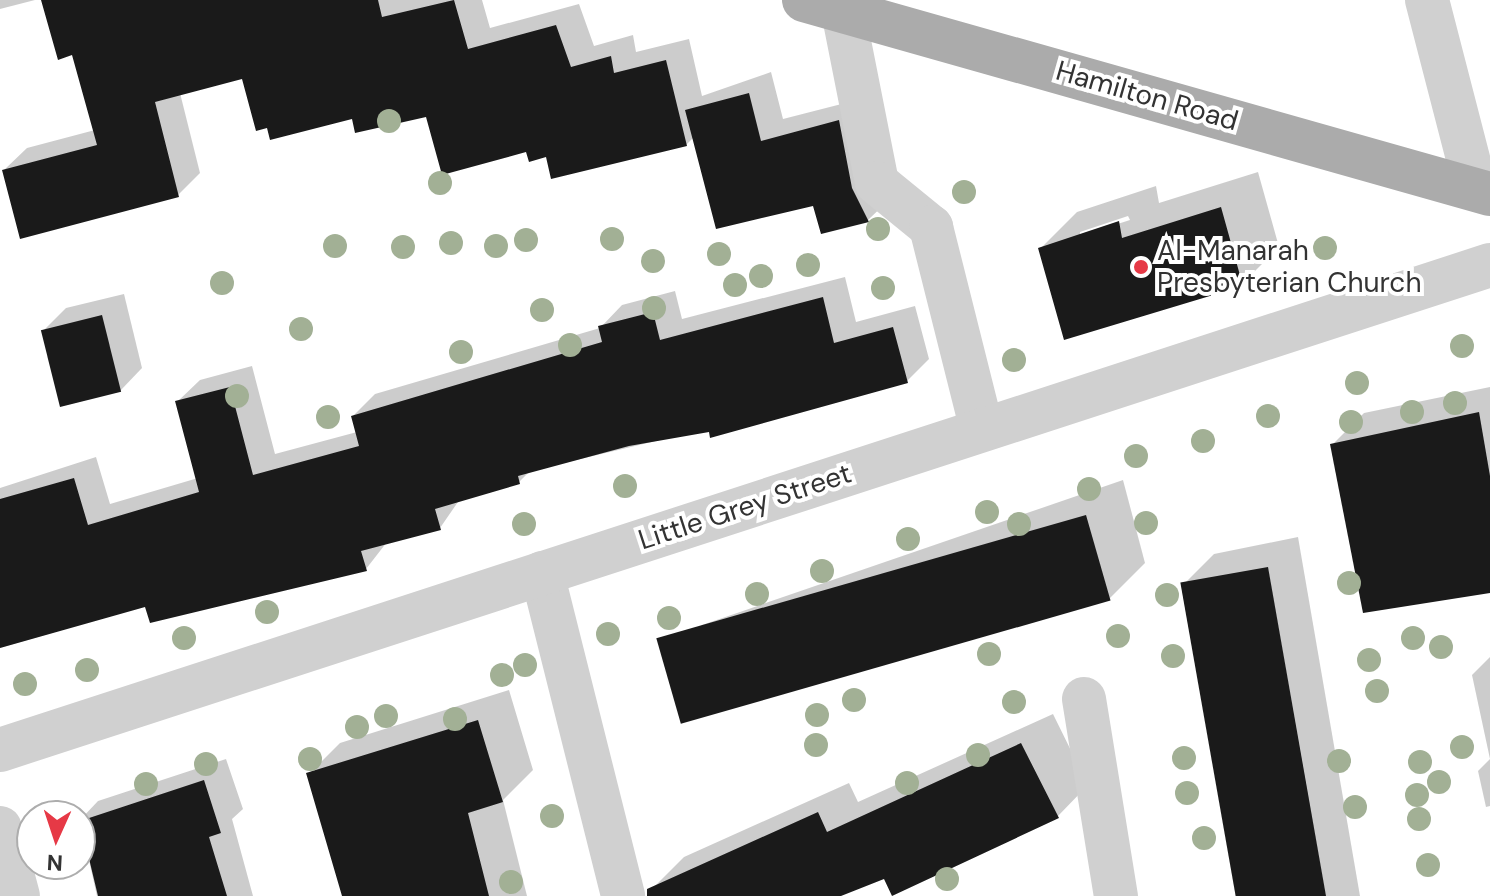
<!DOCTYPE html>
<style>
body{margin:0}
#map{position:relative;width:1490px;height:896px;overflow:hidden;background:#fff;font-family:"DM Sans",sans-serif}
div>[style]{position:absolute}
.shadow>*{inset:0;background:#0003}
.building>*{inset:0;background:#1a1a1a;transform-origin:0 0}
.minor>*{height:44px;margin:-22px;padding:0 22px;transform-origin:22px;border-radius:22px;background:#d0d0d0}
.major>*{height:44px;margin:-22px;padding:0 22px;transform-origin:22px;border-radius:22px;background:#ababab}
.trees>*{width:24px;height:24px;margin:-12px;border-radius:50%;background:#a2b095}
.dots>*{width:22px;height:22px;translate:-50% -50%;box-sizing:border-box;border:4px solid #fff;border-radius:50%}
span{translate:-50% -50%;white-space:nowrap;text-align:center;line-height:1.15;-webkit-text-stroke:8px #fff;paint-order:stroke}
.street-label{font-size:28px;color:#333}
.poi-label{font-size:28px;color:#333}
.left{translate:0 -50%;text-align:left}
.north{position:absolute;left:16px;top:800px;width:80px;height:80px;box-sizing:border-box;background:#fff;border:2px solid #adadad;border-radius:50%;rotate:183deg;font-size:22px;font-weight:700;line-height:32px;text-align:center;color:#333}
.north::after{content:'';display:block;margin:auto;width:28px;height:36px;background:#e63946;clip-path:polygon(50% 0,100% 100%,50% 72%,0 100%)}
</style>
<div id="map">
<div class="shadow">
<div style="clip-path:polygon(0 0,35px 0,0 9px)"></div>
<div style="clip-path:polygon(43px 0,482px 0,490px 28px,579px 4px,594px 46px,633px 35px,636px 52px,689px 39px,702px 96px,771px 72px,783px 119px,861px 99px,891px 198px,868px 220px,822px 232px,815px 203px,694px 137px,686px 145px,548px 155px,428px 115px,353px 117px,244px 76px,180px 93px,200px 173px,178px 195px,4px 170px,27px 148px,95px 130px,73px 53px)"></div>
<div style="clip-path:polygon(evenodd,1258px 172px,1279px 247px,1242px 284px,1040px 249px,1077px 212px,1156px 186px,1159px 203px,1258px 172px,1128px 216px,1130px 220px,1080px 236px,1080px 232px,1128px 216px)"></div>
<div style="clip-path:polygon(845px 277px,856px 322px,915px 306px,929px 359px,907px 381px,530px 471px,519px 482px,460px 499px,440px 528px,387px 542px,366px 569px,146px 605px,0 648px,0 488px,96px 457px,110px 504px,198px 478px,177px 402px,200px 380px,252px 366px,275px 454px,357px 432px,353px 416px,375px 394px,600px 328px,622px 305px,675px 291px,682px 319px)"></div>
<div style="clip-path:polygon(124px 294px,142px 368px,120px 391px,43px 331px,66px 308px)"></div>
<div style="clip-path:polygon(1490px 387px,1490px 591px,1333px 444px,1364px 413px)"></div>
<div style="clip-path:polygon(1123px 480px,1145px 563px,1109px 599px,666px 662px,702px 625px)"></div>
<div style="clip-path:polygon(1298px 537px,1360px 896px,1244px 896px,1183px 585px,1214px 554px)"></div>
<div style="clip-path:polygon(1490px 657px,1490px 759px,1472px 675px)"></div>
<div style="clip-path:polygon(509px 690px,533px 770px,503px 800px,527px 896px,402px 896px,309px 774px,340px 743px)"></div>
<div style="clip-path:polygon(1053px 714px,1088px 785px,1058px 816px,835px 896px,658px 896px,653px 888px,684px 857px,849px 783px,858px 802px)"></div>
<div style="clip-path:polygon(226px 759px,243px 809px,232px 819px,253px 896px,97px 896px,80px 820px,98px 801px)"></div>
<div style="clip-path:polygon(1490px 759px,1490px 806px,1486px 807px,1478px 771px)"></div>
</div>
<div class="building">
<div style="clip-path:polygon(41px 0,378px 0,382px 17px,454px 0,468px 49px,556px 25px,571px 67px,611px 56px,614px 73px,666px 60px,687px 146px,551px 179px,546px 157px,529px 162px,526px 152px,442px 175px,426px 117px,355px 133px,352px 119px,270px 140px,267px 128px,256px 131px,242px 79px,155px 102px,179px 197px,20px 239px,2px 170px,97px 145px,72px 55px,58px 60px)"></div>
<div style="clip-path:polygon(749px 93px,761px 141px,839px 120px,852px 188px,869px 222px,821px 234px,813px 206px,716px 229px,685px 110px)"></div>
<div style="clip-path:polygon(1221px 207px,1243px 286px,1064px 340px,1038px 248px,1119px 221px,1122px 238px)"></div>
<div style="clip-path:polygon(823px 297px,834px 343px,893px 327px,908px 383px,710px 438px,709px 432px,629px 446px,518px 476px,520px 484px,435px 509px,441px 530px,361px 551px,367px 571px,150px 623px,145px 607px,0 648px,0 499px,74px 478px,88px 525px,199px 492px,175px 401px,230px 387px,253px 475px,359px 446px,351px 416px,602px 342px,598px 326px,653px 312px,660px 340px)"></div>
<div style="left:102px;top:315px;width:79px;height:63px;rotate:76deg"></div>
<div style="clip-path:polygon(1479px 412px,1490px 476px,1490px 593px,1363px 613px,1330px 444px)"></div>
<div style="left:1086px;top:515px;width:89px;height:447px;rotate:74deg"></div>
<div style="left:1268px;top:567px;width:334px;height:89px;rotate:80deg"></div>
<div style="clip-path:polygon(478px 720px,503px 802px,468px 813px,489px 896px,342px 896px,306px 773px)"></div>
<div style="clip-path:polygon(1021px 743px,1059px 818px,892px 896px,884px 879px,841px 896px,647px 896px,647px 889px,818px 812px,827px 832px)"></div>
<div style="clip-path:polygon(204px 780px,221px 833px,209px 837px,227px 896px,98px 896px,80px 821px)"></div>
</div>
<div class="minor">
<div style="left:1427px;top:0;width:195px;rotate:75.5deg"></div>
<div style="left:843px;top:11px;width:175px;rotate:78.8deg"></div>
<div style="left:877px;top:183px;width:70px;rotate:39.2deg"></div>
<div style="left:931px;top:227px;width:209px;rotate:75.9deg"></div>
<div style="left:542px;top:573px;width:333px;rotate:75.9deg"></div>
<div style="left:1084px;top:699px;width:200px;rotate:80.8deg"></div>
<div style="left:0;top:750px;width:1567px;rotate:-18.03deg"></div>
<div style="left:0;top:828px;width:70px;rotate:75.2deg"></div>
</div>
<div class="major">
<div style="left:804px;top:0;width:713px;rotate:15.79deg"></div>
</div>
<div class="trees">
<div style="left:389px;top:121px"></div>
<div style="left:440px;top:183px"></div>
<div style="left:964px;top:192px"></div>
<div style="left:878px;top:229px"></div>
<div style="left:612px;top:239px"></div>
<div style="left:526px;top:240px"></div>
<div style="left:451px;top:243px"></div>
<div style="left:335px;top:246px"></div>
<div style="left:496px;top:246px"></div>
<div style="left:403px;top:247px"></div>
<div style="left:1325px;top:248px"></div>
<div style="left:719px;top:254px"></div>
<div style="left:653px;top:261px"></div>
<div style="left:808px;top:265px"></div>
<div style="left:761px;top:276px"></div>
<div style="left:222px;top:283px"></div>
<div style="left:735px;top:285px"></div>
<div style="left:883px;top:288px"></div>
<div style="left:654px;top:308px"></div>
<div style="left:542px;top:310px"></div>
<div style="left:301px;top:329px"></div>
<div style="left:570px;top:345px"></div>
<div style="left:1462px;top:346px"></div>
<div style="left:461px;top:352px"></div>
<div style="left:1014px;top:360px"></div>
<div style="left:1357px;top:383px"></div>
<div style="left:237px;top:396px"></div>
<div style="left:1455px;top:403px"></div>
<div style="left:1412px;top:412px"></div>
<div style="left:1268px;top:416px"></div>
<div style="left:328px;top:417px"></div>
<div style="left:1351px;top:422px"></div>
<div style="left:1203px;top:441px"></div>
<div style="left:1136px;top:456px"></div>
<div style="left:625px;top:486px"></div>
<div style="left:1089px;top:489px"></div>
<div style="left:987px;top:512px"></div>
<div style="left:1146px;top:523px"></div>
<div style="left:524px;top:524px"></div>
<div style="left:1019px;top:524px"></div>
<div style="left:908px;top:539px"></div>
<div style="left:822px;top:571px"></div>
<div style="left:1349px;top:583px"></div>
<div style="left:757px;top:594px"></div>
<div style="left:1167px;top:595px"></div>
<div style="left:267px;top:612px"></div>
<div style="left:669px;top:618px"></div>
<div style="left:608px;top:634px"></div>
<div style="left:1118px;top:636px"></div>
<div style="left:184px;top:638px"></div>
<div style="left:1413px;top:638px"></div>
<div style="left:1441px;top:647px"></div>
<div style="left:989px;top:654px"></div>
<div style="left:1173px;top:656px"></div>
<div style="left:1369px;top:660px"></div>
<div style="left:525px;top:665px"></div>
<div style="left:87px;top:670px"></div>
<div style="left:502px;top:675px"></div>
<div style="left:25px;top:684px"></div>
<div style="left:1377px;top:691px"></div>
<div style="left:854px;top:700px"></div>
<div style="left:1014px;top:702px"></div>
<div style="left:817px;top:715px"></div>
<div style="left:386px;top:716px"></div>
<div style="left:455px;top:719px"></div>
<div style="left:357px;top:727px"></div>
<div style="left:816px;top:745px"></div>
<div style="left:1462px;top:747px"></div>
<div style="left:978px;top:755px"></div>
<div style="left:1184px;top:758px"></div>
<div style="left:310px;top:759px"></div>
<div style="left:1339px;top:761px"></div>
<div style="left:1420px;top:762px"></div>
<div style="left:206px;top:764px"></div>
<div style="left:1439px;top:782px"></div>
<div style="left:907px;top:783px"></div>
<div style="left:146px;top:784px"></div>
<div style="left:1187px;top:793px"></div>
<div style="left:1417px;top:795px"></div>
<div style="left:1355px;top:807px"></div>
<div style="left:552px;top:816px"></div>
<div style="left:1419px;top:819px"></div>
<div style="left:1204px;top:838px"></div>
<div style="left:1428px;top:865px"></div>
<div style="left:947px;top:879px"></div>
<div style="left:511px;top:882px"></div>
</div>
<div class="dots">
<div style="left:1141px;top:267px;background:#e63946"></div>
</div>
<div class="street-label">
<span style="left:1147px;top:96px;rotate:16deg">Hamilton Road</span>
<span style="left:745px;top:507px;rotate:-18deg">Little Grey Street</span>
</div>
<div class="poi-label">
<span class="left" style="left:1157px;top:267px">Al-Manarah<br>Presbyterian Church</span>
</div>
<div class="north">N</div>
</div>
